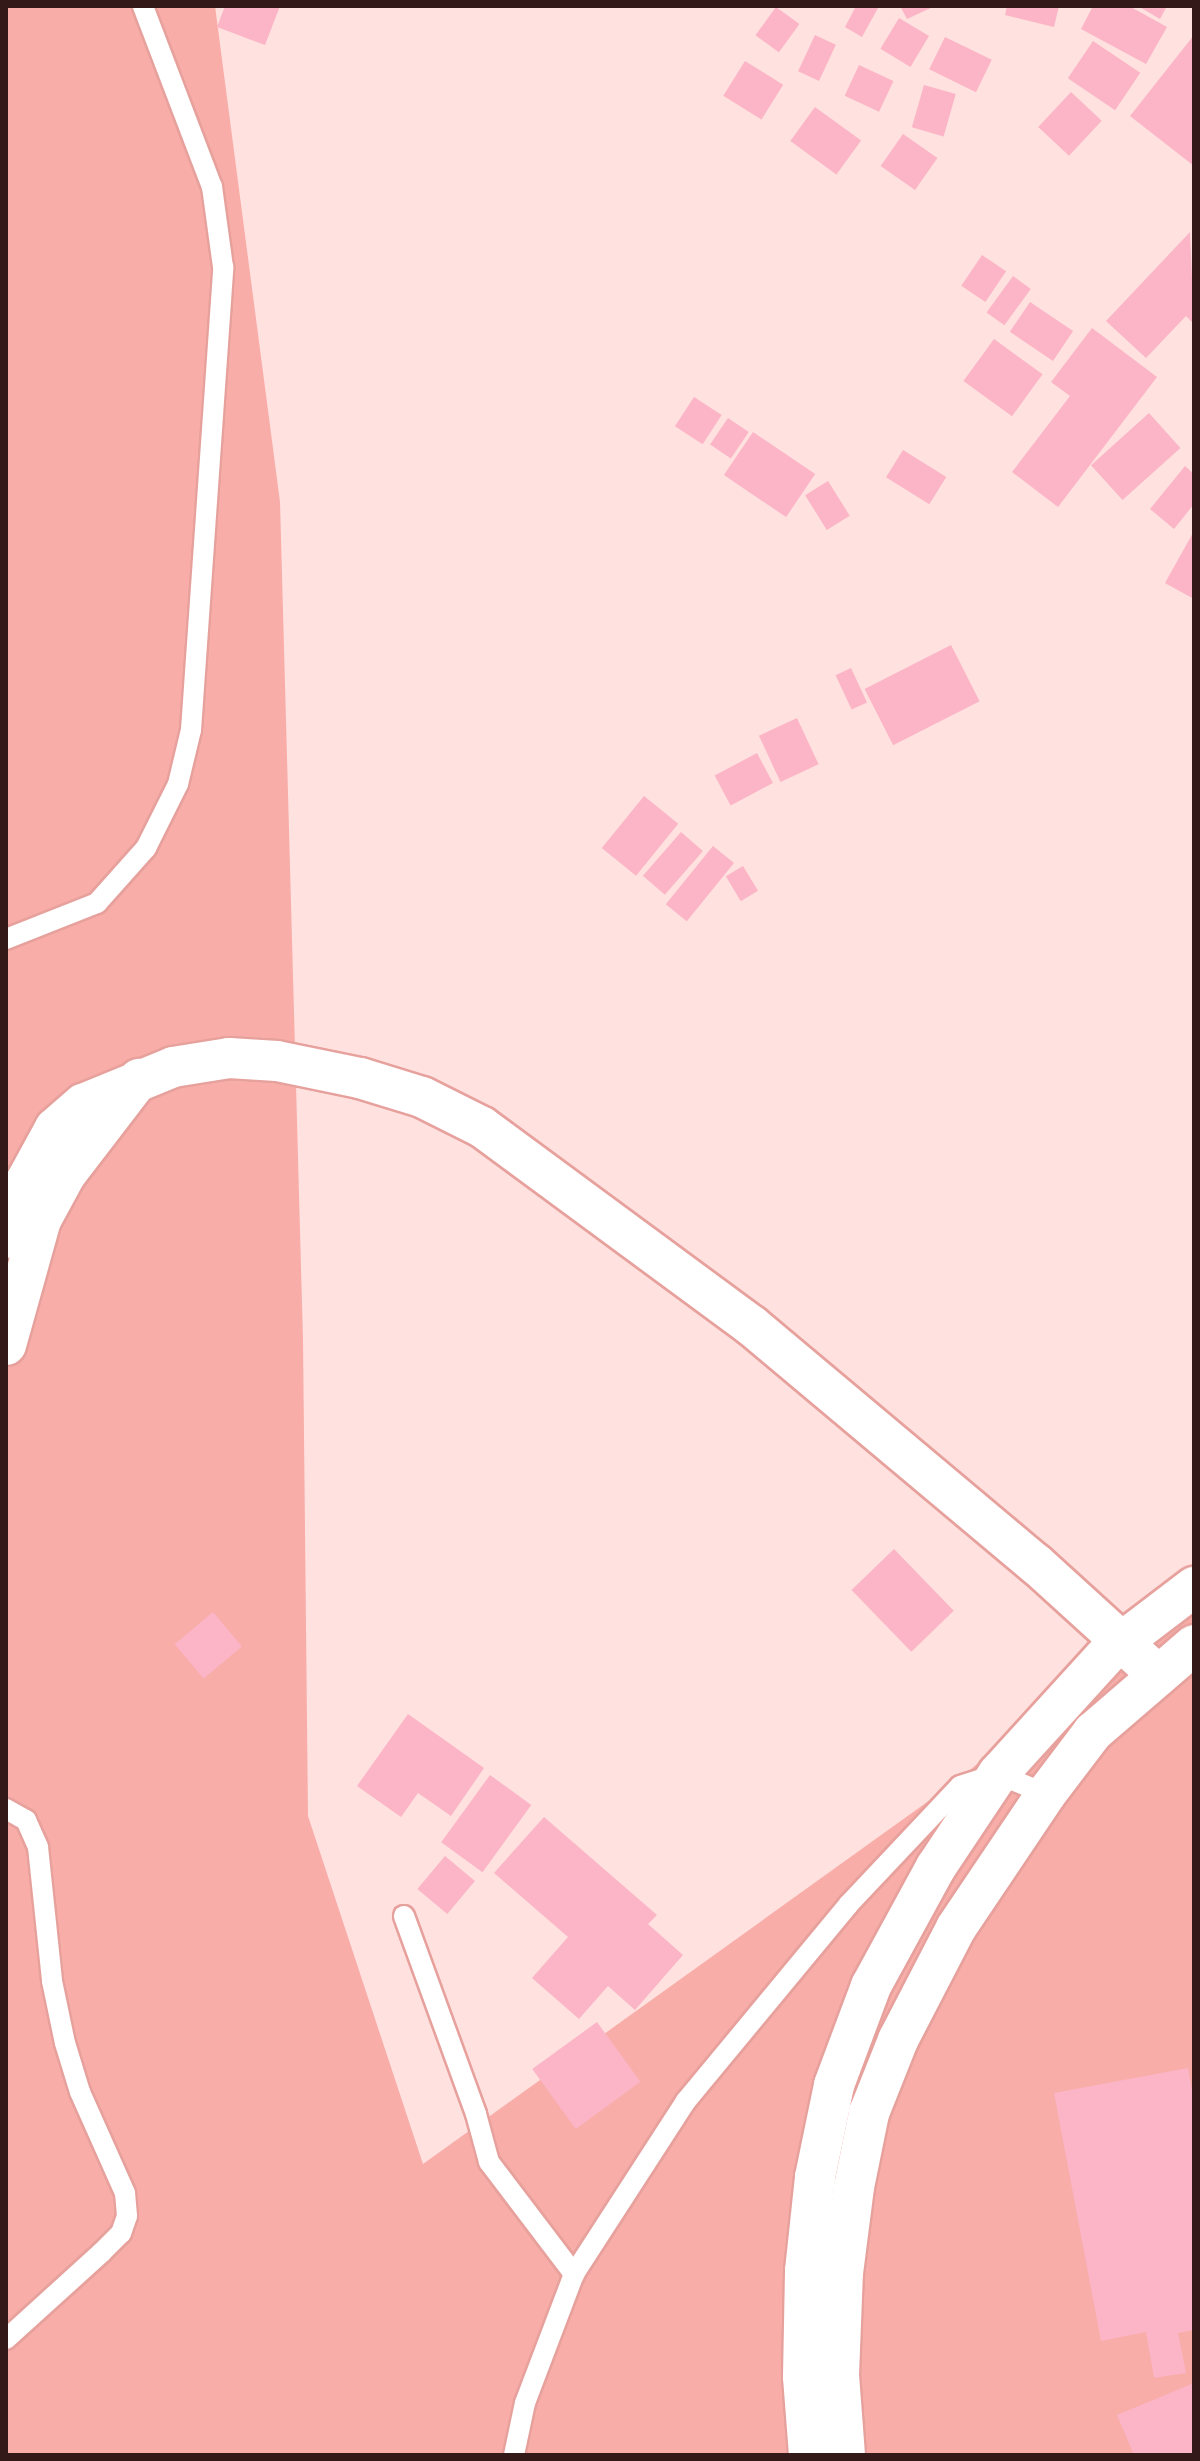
<!DOCTYPE html>
<style>
body{margin:0}
#map{position:relative;width:1200px;height:2461px;overflow:hidden;background:#ffe1df;font-family:"Golos Text",sans-serif}
div>[style]{position:absolute}
.green>*{inset:0;background:#f8ada8}
.building>*{inset:0;background:#fbb5c7;transform-origin:0 0}
.roads{filter:drop-shadow(2px 0 #e7a19d) drop-shadow(-2px 0 #e7a19d) drop-shadow(0 2px #e7a19d) drop-shadow(0 -2px #e7a19d)}
.service>*{height:20px;margin:-10px;padding:0 10px;transform-origin:10px;border-radius:10px;background:#fff}
.minor>*{height:40px;margin:-20px;padding:0 20px;transform-origin:20px;border-radius:20px;background:#fff}
span{translate:-50% -50%;white-space:nowrap;text-align:center;line-height:1.15;-webkit-text-stroke:6px #f6f6f6;paint-order:stroke}
.frame{position:absolute;inset:0;border:8px solid #331918;pointer-events:none}
</style>
<div id="map">
<div class="green">
<div style="clip-path:polygon(6px 6px,215px 6px,280px 502px,303px 1340px,308px 1816px,423px 2164px,962px 1777px,1194px 1576px,1194px 2455px,6px 2455px)"></div>
</div>
<div class="building">
<div style="clip-path:polygon(225px 6px,280px 6px,265px 45px,217px 27px)"></div>
<div style="clip-path:polygon(856px 6px,878px 8px,862px 37px,845px 27px)"></div>
<div style="clip-path:polygon(900px 6px,935px 6px,907px 19px)"></div>
<div style="clip-path:polygon(1007px 6px,1059px 6px,1054px 27px,1005px 15px)"></div>
<div style="clip-path:polygon(1093px 6px,1129px 6px,1167px 27px,1146px 64px,1081px 29px)"></div>
<div style="clip-path:polygon(1138px 6px,1167px 6px,1160px 19px)"></div>
<div style="left:776px;top:7px;width:29px;height:35px;rotate:36deg"></div>
<div style="left:899px;top:18px;width:35px;height:36px;rotate:31deg"></div>
<div style="left:815px;top:35px;width:23px;height:40px;rotate:25deg"></div>
<div style="clip-path:polygon(1194px 35px,1194px 166px,1130px 116px)"></div>
<div style="left:945px;top:37px;width:52px;height:36px;rotate:26deg"></div>
<div style="left:1093px;top:41px;width:57px;height:45px;rotate:34deg"></div>
<div style="left:745px;top:61px;width:45px;height:41px;rotate:32deg"></div>
<div style="left:859px;top:65px;width:38px;height:34px;rotate:25deg"></div>
<div style="left:924px;top:85px;width:33px;height:44px;rotate:16deg"></div>
<div style="left:1071px;top:92px;width:42px;height:48px;rotate:43deg"></div>
<div style="left:815px;top:107px;width:57px;height:42px;rotate:36deg"></div>
<div style="left:903px;top:134px;width:42px;height:39px;rotate:35deg"></div>
<div style="clip-path:polygon(1190px 232px,1194px 324px,1186px 316px,1146px 358px,1106px 321px)"></div>
<div style="left:982px;top:255px;width:29px;height:37px;rotate:34deg"></div>
<div style="left:1013px;top:276px;width:22px;height:45px;rotate:36deg"></div>
<div style="left:1030px;top:302px;width:52px;height:36px;rotate:34deg"></div>
<div style="clip-path:polygon(1092px 328px,1157px 377px,1058px 507px,1012px 472px,1070px 396px,1051px 382px)"></div>
<div style="left:994px;top:339px;width:60px;height:52px;rotate:36deg"></div>
<div style="left:694px;top:397px;width:33px;height:35px;rotate:33deg"></div>
<div style="left:1149px;top:413px;width:47px;height:78px;rotate:48deg"></div>
<div style="left:728px;top:418px;width:25px;height:32px;rotate:34deg"></div>
<div style="left:753px;top:432px;width:75px;height:52px;rotate:34deg"></div>
<div style="left:903px;top:450px;width:51px;height:32px;rotate:32deg"></div>
<div style="clip-path:polygon(1185px 466px,1194px 474px,1194px 504px,1174px 529px,1150px 509px)"></div>
<div style="left:828px;top:481px;width:41px;height:27px;rotate:58deg"></div>
<div style="clip-path:polygon(1194px 531px,1194px 599px,1165px 583px)"></div>
<div style="left:951px;top:645px;width:63px;height:97px;rotate:63deg"></div>
<div style="left:851px;top:668px;width:38px;height:17px;rotate:65deg"></div>
<div style="left:797px;top:718px;width:51px;height:42px;rotate:65deg"></div>
<div style="left:757px;top:753px;width:34px;height:48px;rotate:62deg"></div>
<div style="left:644px;top:796px;width:44px;height:67px;rotate:39deg"></div>
<div style="left:681px;top:832px;width:29px;height:58px;rotate:41deg"></div>
<div style="left:713px;top:846px;width:27px;height:75px;rotate:39deg"></div>
<div style="left:743px;top:866px;width:29px;height:20px;rotate:59deg"></div>
<div style="left:894px;top:1549px;width:86px;height:59px;rotate:46deg"></div>
<div style="left:213px;top:1612px;width:45px;height:50px;rotate:50deg"></div>
<div style="clip-path:polygon(408px 1714px,484px 1768px,451px 1816px,418px 1793px,401px 1817px,357px 1786px)"></div>
<div style="left:490px;top:1775px;width:51px;height:83px;rotate:36deg"></div>
<div style="clip-path:polygon(544px 1817px,657px 1915px,648px 1924px,683px 1955px,635px 2010px,608px 1986px,579px 2019px,532px 1978px,568px 1937px,494px 1873px)"></div>
<div style="left:445px;top:1856px;width:39px;height:43px;rotate:40deg"></div>
<div style="left:597px;top:2022px;width:74px;height:80px;rotate:54deg"></div>
<div style="clip-path:polygon(1188px 2068px,1194px 2100px,1194px 2330px,1178px 2333px,1186px 2373px,1154px 2378px,1146px 2332px,1101px 2341px,1054px 2093px)"></div>
<div style="clip-path:polygon(1194px 2383px,1194px 2455px,1134px 2455px,1117px 2415px)"></div>
</div>
<div class="roads">
<div class="service">
<div style="left:6px;top:939px;width:98px;rotate:-21.6deg"></div>
<div style="left:97px;top:903px;width:74px;rotate:-48.3deg"></div>
<div style="left:146px;top:848px;width:72px;rotate:-63.4deg"></div>
<div style="left:178px;top:784px;width:56px;rotate:-76.5deg"></div>
<div style="left:191px;top:730px;width:464px;rotate:-86deg"></div>
<div style="left:223px;top:267px;width:81px;rotate:-97.8deg"></div>
<div style="left:212px;top:187px;width:194px;rotate:-110.9deg"></div>
<div style="left:6px;top:1809px;width:23px;rotate:29deg"></div>
<div style="left:26px;top:1820px;width:30px;rotate:66deg"></div>
<div style="left:38px;top:1847px;width:135px;rotate:84deg"></div>
<div style="left:52px;top:1981px;width:63px;rotate:78.2deg"></div>
<div style="left:65px;top:2043px;width:51px;rotate:73deg"></div>
<div style="left:80px;top:2092px;width:111px;rotate:66deg"></div>
<div style="left:125px;top:2193px;width:23px;rotate:85deg"></div>
<div style="left:127px;top:2216px;width:18px;rotate:109deg"></div>
<div style="left:121px;top:2233px;width:28px;rotate:135deg"></div>
<div style="left:101px;top:2253px;width:128px;rotate:137.8deg"></div>
<div style="left:404px;top:1916px;width:211px;rotate:70deg"></div>
<div style="left:476px;top:2114px;width:50px;rotate:74.8deg"></div>
<div style="left:489px;top:2162px;width:141px;rotate:52.8deg"></div>
<div style="left:514px;top:2455px;width:53px;rotate:-78.1deg"></div>
<div style="left:525px;top:2403px;width:138px;rotate:-69.2deg"></div>
<div style="left:574px;top:2274px;width:206px;rotate:-57.1deg"></div>
<div style="left:686px;top:2101px;width:254px;rotate:-50.4deg"></div>
<div style="left:848px;top:1905px;width:163px;rotate:-46.7deg"></div>
<div style="left:960px;top:1786px;width:40px;rotate:-18deg"></div>
<div style="left:998px;top:1774px;width:52px;rotate:22.6deg"></div>
</div>
<div class="minor">
<div style="left:6px;top:1238px;width:60px;rotate:-70.7deg"></div>
<div style="left:26px;top:1181px;width:60px;rotate:-61.3deg"></div>
<div style="left:55px;top:1128px;width:37px;rotate:-41deg"></div>
<div style="left:83px;top:1104px;width:97px;rotate:-22.3deg"></div>
<div style="left:173px;top:1067px;width:57px;rotate:-9.1deg"></div>
<div style="left:229px;top:1058px;width:48px;rotate:3.6deg"></div>
<div style="left:277px;top:1061px;width:85px;rotate:11.6deg"></div>
<div style="left:360px;top:1078px;width:65px;rotate:17deg"></div>
<div style="left:422px;top:1097px;width:67px;rotate:26.6deg"></div>
<div style="left:482px;top:1127px;width:335px;rotate:36.4deg"></div>
<div style="left:752px;top:1326px;width:371px;rotate:40deg"></div>
<div style="left:1036px;top:1564px;width:165px;rotate:42.3deg"></div>
<div style="left:6px;top:1345px;width:130px;rotate:-74.4deg"></div>
<div style="left:41px;top:1220px;width:52px;rotate:-61.5deg"></div>
<div style="left:66px;top:1174px;width:120px;rotate:-52.5deg"></div>
<div style="left:809px;top:2455px;width:78px;rotate:-94.4deg"></div>
<div style="left:803px;top:2377px;width:106px;rotate:-88.9deg"></div>
<div style="left:805px;top:2271px;width:95px;rotate:-83.9deg"></div>
<div style="left:815px;top:2177px;width:94px;rotate:-78.3deg"></div>
<div style="left:834px;top:2085px;width:106px;rotate:-69.5deg"></div>
<div style="left:871px;top:1986px;width:136px;rotate:-61.4deg"></div>
<div style="left:936px;top:1867px;width:112px;rotate:-56.3deg"></div>
<div style="left:998px;top:1774px;width:166px;rotate:-47.7deg"></div>
<div style="left:1110px;top:1651px;width:106px;rotate:-37.3deg"></div>
<div style="left:845px;top:2455px;width:80px;rotate:-94.3deg"></div>
<div style="left:839px;top:2375px;width:102px;rotate:-87.8deg"></div>
<div style="left:843px;top:2273px;width:87px;rotate:-82.7deg"></div>
<div style="left:854px;top:2187px;width:76px;rotate:-78.5deg"></div>
<div style="left:869px;top:2113px;width:79px;rotate:-68.3deg"></div>
<div style="left:898px;top:2040px;width:126px;rotate:-62.6deg"></div>
<div style="left:956px;top:1928px;width:161px;rotate:-56.1deg"></div>
<div style="left:1046px;top:1794px;width:78px;rotate:-52.8deg"></div>
<div style="left:1093px;top:1732px;width:133px;rotate:-40.7deg"></div>
</div>
</div>
<div class="frame"></div>
</div>
